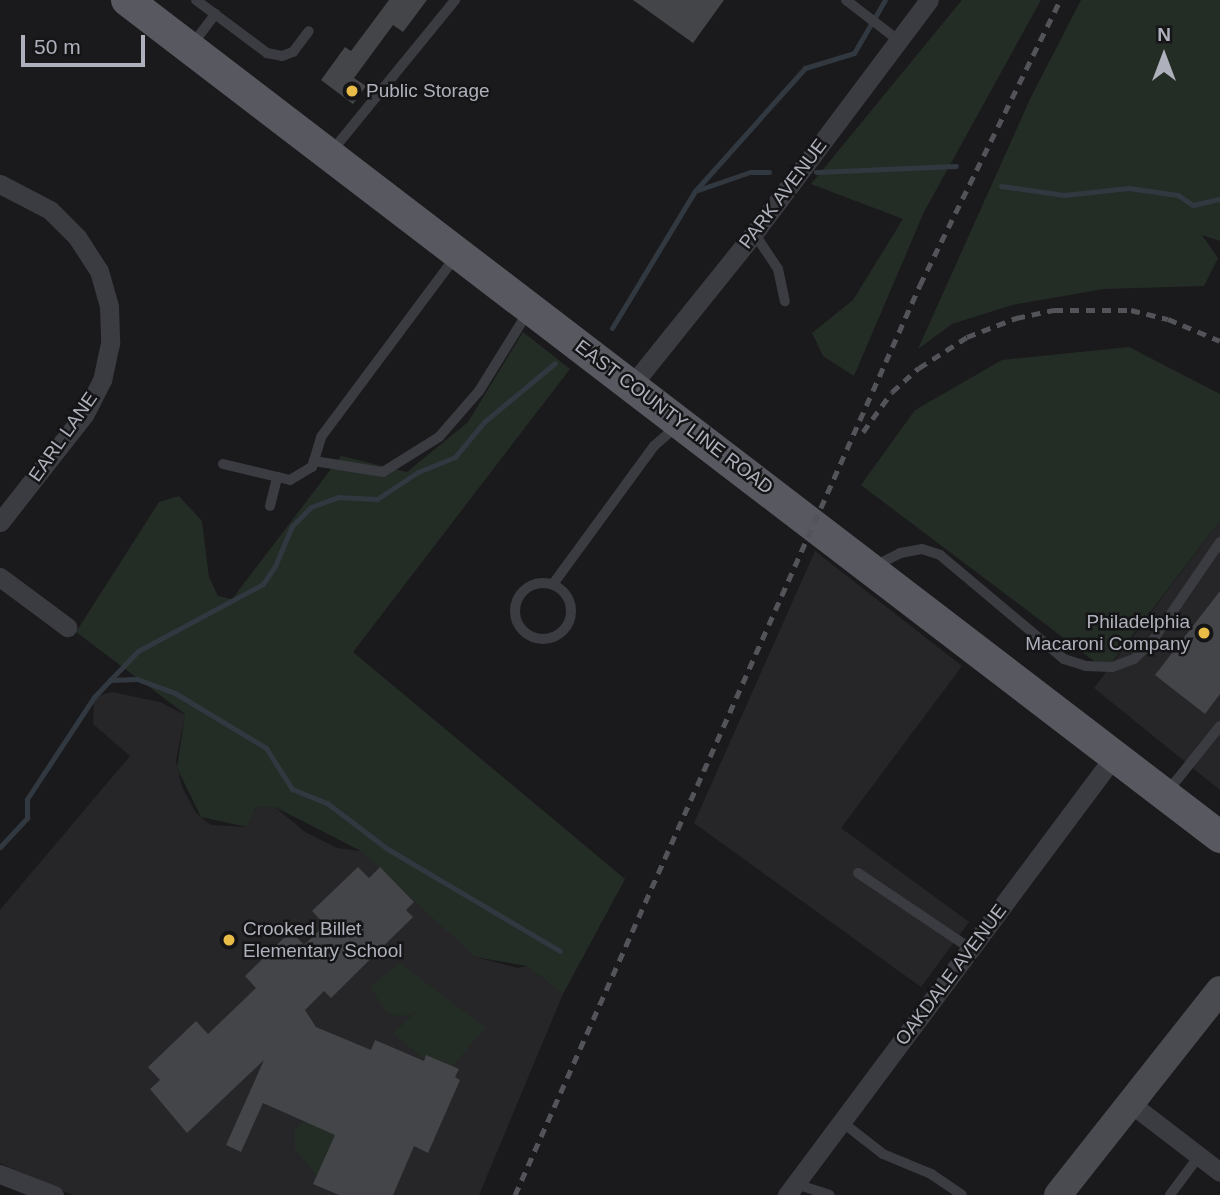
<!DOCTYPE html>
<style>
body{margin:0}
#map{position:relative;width:1220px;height:1195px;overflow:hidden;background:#1a1a1c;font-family:Helvetica,sans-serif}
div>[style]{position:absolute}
.built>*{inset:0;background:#262629}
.green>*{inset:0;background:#242c26}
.stream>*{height:5px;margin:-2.5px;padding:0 2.5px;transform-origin:2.5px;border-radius:2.5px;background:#313840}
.building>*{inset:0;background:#444549}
.service>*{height:10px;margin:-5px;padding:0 5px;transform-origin:5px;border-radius:5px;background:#3b3c41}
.service>.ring{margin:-5px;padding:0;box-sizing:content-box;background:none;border:10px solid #3b3c41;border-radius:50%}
.minor>*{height:19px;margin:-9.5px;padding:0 9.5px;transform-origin:9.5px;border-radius:9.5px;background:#3b3c41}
.secondary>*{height:28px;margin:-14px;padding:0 14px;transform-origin:14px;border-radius:14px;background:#494b51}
.primary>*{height:32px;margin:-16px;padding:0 16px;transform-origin:16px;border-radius:16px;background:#585960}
.rail>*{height:5px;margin-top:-2.5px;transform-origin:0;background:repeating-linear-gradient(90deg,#52545a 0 9px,transparent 0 16px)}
.dots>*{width:19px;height:19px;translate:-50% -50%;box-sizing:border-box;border:4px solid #151517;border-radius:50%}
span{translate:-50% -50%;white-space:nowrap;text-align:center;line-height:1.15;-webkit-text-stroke:5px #151517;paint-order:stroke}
.poi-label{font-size:19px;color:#aeb1bb}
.left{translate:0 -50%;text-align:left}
.right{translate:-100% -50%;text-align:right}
.street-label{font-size:19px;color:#aeb1bb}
.north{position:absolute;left:1129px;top:21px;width:70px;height:70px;-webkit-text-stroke:5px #151517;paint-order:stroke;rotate:0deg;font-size:19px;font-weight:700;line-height:28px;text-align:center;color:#aeb1bb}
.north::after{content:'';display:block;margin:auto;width:24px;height:32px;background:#aeb1bb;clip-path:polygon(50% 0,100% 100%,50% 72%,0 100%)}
.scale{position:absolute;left:21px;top:35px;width:124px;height:32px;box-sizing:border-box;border:4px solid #aeb1bb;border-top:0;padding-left:9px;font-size:21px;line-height:24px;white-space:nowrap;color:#aeb1bb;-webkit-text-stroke:5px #151517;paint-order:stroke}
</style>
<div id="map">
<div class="built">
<div style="clip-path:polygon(1220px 521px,1220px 790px,1094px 688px)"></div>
<div style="clip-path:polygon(815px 551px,962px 666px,841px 828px,969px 922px,921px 987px,694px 823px)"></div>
<div style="clip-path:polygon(112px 692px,160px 702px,185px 715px,176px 761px,182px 787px,196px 813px,211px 825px,247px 827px,256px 807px,275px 807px,305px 832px,337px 848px,361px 851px,383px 867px,475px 957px,518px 968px,527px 966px,563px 994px,479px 1195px,72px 1195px,0 1163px,0 910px,130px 756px,93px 724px,94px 697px)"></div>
</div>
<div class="green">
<div style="clip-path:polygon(962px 0,1041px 0,924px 212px,854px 376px,823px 356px,812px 333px,853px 300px,903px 219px,811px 184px)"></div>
<div style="clip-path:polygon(1081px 0,1220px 0,1220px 241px,1202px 235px,1218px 258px,1204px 286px,1104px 289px,1012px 305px,952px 324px,918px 349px,1031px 97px)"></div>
<div style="clip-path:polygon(523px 332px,570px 369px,353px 652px,625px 879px,563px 994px,527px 966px,475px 957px,361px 851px,275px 807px,256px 807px,247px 827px,201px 817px,177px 768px,185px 714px,76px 632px,159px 502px,179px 496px,202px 521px,209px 577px,218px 596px,232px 599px,341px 456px,407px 472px,468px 422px)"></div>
<div style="clip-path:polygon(1129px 347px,1220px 394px,1220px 521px,1106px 670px,861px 485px,915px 410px,1002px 360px)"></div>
<div style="clip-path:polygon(400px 963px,486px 1028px,444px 1075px,393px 1034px,423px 1005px,411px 1015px,396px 1016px,386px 1012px,370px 986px)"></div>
<div style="clip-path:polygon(326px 1106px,347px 1133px,323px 1185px,295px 1149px,295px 1128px)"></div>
</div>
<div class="stream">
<div style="left:816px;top:172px;width:140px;rotate:-2.5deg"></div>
<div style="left:1001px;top:186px;width:64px;rotate:8.1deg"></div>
<div style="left:1064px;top:195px;width:65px;rotate:-6.1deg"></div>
<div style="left:1129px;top:188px;width:49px;rotate:8.1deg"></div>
<div style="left:1178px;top:195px;width:18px;rotate:34deg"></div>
<div style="left:1193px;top:205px;width:28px;rotate:-13deg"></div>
<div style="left:698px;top:190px;width:55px;rotate:-19.1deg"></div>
<div style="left:750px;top:172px;width:19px"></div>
<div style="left:612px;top:328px;width:160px;rotate:-58.8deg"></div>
<div style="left:695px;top:191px;width:165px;rotate:-48.2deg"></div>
<div style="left:805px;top:68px;width:51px;rotate:-17deg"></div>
<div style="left:854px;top:53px;width:61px;rotate:-59.7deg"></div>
<div style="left:110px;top:680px;width:27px;rotate:-2deg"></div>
<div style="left:137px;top:679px;width:40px;rotate:20.2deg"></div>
<div style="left:175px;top:693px;width:106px;rotate:31.1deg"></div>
<div style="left:266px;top:748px;width:49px;rotate:57.6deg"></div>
<div style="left:292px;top:789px;width:38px;rotate:22deg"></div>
<div style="left:327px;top:803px;width:74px;rotate:37.3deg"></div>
<div style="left:386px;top:848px;width:202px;rotate:30.6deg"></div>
<div style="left:0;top:847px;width:40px;rotate:-47deg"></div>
<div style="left:27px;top:818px;width:19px;rotate:-90deg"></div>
<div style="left:27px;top:799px;width:122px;rotate:-56.7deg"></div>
<div style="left:94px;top:697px;width:64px;rotate:-46.3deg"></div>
<div style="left:138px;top:651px;width:142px;rotate:-28.2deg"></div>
<div style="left:263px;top:584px;width:22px;rotate:-56deg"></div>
<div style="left:275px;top:566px;width:43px;rotate:-67deg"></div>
<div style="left:292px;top:526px;width:27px;rotate:-45deg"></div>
<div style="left:311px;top:507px;width:29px;rotate:-20deg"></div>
<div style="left:338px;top:497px;width:39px;rotate:3deg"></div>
<div style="left:377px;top:499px;width:49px;rotate:-33.4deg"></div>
<div style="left:418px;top:472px;width:40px;rotate:-22deg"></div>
<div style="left:455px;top:457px;width:45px;rotate:-50.4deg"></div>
<div style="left:484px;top:422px;width:92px;rotate:-39.7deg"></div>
</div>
<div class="building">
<div style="clip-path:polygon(389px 0,427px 0,403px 32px,393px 25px,354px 78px,366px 86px,353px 104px,321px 80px,345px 47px,351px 51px)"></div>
<div style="clip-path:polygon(633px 0,724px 0,693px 43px)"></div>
<div style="clip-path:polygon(1220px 591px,1220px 694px,1205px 714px,1155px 675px)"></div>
<div style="clip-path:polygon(358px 867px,369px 878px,380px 867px,414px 902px,406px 910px,413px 917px,331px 998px,324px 991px,305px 1010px,316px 1027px,371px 1050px,375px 1040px,424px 1061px,426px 1055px,459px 1069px,455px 1077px,460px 1080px,428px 1153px,414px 1146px,393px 1195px,339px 1195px,313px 1184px,335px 1135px,263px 1103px,241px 1152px,226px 1145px,264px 1060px,187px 1133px,150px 1089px,160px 1080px,148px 1067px,196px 1021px,208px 1034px,256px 988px,245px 976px,291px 931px,304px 945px,325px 925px,312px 911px)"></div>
</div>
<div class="service">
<div style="left:196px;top:0;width:89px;rotate:36.7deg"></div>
<div style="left:267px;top:53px;width:15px;rotate:11deg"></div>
<div style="left:282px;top:56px;width:12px;rotate:-20deg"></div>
<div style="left:293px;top:52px;width:26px;rotate:-53deg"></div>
<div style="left:846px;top:0;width:66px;rotate:37.6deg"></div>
<div style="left:192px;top:45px;width:39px;rotate:-53deg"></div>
<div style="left:332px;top:151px;width:195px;rotate:-50.8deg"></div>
<div style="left:754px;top:233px;width:43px;rotate:56.3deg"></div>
<div style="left:778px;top:269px;width:33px;rotate:78deg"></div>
<div style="left:314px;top:461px;width:70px;rotate:9.1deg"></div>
<div style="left:383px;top:472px;width:66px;rotate:-32deg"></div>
<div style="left:439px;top:437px;width:61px;rotate:-49deg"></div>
<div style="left:479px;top:391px;width:93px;rotate:-58.2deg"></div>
<div style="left:223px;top:464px;width:69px;rotate:13.4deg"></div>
<div style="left:290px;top:480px;width:26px;rotate:-31deg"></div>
<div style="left:312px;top:467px;width:31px;rotate:-73deg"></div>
<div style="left:321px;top:437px;width:224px;rotate:-53.3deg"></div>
<div style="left:270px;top:506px;width:30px;rotate:-76deg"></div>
<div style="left:875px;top:566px;width:28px;rotate:-27deg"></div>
<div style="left:900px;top:553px;width:22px;rotate:-10deg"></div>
<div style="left:922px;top:549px;width:19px;rotate:18deg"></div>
<div style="left:940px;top:555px;width:162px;rotate:40deg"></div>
<div style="left:1064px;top:659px;width:23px;rotate:18deg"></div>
<div style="left:1086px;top:666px;width:26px;rotate:2deg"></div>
<div style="left:1112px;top:667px;width:23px;rotate:-20deg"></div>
<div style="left:1134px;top:659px;width:27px;rotate:-45deg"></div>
<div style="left:1153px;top:640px;width:119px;rotate:-55.6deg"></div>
<div class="ring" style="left:515px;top:583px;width:46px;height:46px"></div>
<div style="left:553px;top:584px;width:171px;rotate:-53.8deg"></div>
<div style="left:654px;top:446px;width:32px;rotate:-41deg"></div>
<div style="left:1168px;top:791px;width:83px;rotate:-51.3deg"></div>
<div style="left:858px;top:873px;width:136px;rotate:33.9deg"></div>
<div style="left:842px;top:1122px;width:52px;rotate:38deg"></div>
<div style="left:883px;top:1154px;width:52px;rotate:22.6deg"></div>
<div style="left:931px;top:1174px;width:37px;rotate:34deg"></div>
<div style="left:796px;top:1184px;width:35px;rotate:18deg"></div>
<div style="left:1170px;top:1195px;width:49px;rotate:-53.4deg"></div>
</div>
<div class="minor">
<div style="left:0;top:184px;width:56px;rotate:27.5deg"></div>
<div style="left:50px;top:210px;width:38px;rotate:45deg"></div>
<div style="left:77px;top:237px;width:40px;rotate:57.1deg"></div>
<div style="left:99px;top:271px;width:37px;rotate:74deg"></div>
<div style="left:109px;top:307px;width:36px;rotate:88deg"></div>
<div style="left:110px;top:343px;width:38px;rotate:102deg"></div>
<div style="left:102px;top:380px;width:39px;rotate:117deg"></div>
<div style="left:84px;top:415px;width:136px;rotate:128.1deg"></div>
<div style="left:632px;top:385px;width:195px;rotate:-51.2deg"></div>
<div style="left:754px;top:233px;width:291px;rotate:-53.1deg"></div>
<div style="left:0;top:577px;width:84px;rotate:36.7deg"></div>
<div style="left:1130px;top:1103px;width:113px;rotate:37.5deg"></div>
<div style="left:0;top:1174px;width:58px;rotate:21.3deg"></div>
<div style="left:787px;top:1195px;width:549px;rotate:-53.3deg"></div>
</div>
<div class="secondary">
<div style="left:1058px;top:1195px;width:261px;rotate:-51.7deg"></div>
</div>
<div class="primary">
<div style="left:127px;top:0;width:1377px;rotate:37.44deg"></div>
</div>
<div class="rail">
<div style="left:863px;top:432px;width:49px;rotate:-54.1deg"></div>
<div style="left:892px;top:392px;width:36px;rotate:-42deg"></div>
<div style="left:919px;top:368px;width:57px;rotate:-32.9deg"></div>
<div style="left:967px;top:337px;width:53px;rotate:-21.2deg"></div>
<div style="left:1016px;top:318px;width:39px;rotate:-12deg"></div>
<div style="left:1054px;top:310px;width:77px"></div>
<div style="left:1131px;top:310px;width:38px;rotate:14deg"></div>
<div style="left:1168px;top:319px;width:56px;rotate:22.9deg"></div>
<div style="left:515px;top:1195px;width:996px;rotate:-66.01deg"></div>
<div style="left:920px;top:285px;width:318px;rotate:-63.8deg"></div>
</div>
<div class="dots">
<div style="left:352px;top:91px;background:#e8bc47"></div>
<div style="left:1204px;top:633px;background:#e8bc47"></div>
<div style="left:229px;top:940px;background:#e8bc47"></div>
</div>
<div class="poi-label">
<span class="left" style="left:366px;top:91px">Public Storage</span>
<span class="right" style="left:1190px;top:633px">Philadelphia<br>Macaroni Company</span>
<span class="left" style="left:243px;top:940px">Crooked Billet<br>Elementary School</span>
</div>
<div class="street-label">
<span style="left:783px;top:194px;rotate:-53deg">PARK AVENUE</span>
<span style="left:674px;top:417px;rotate:37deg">EAST COUNTY LINE ROAD</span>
<span style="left:63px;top:437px;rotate:-55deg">EARL LANE</span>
<span style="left:951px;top:975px;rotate:-53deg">OAKDALE AVENUE</span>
</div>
<div class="north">N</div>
<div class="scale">50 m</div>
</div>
